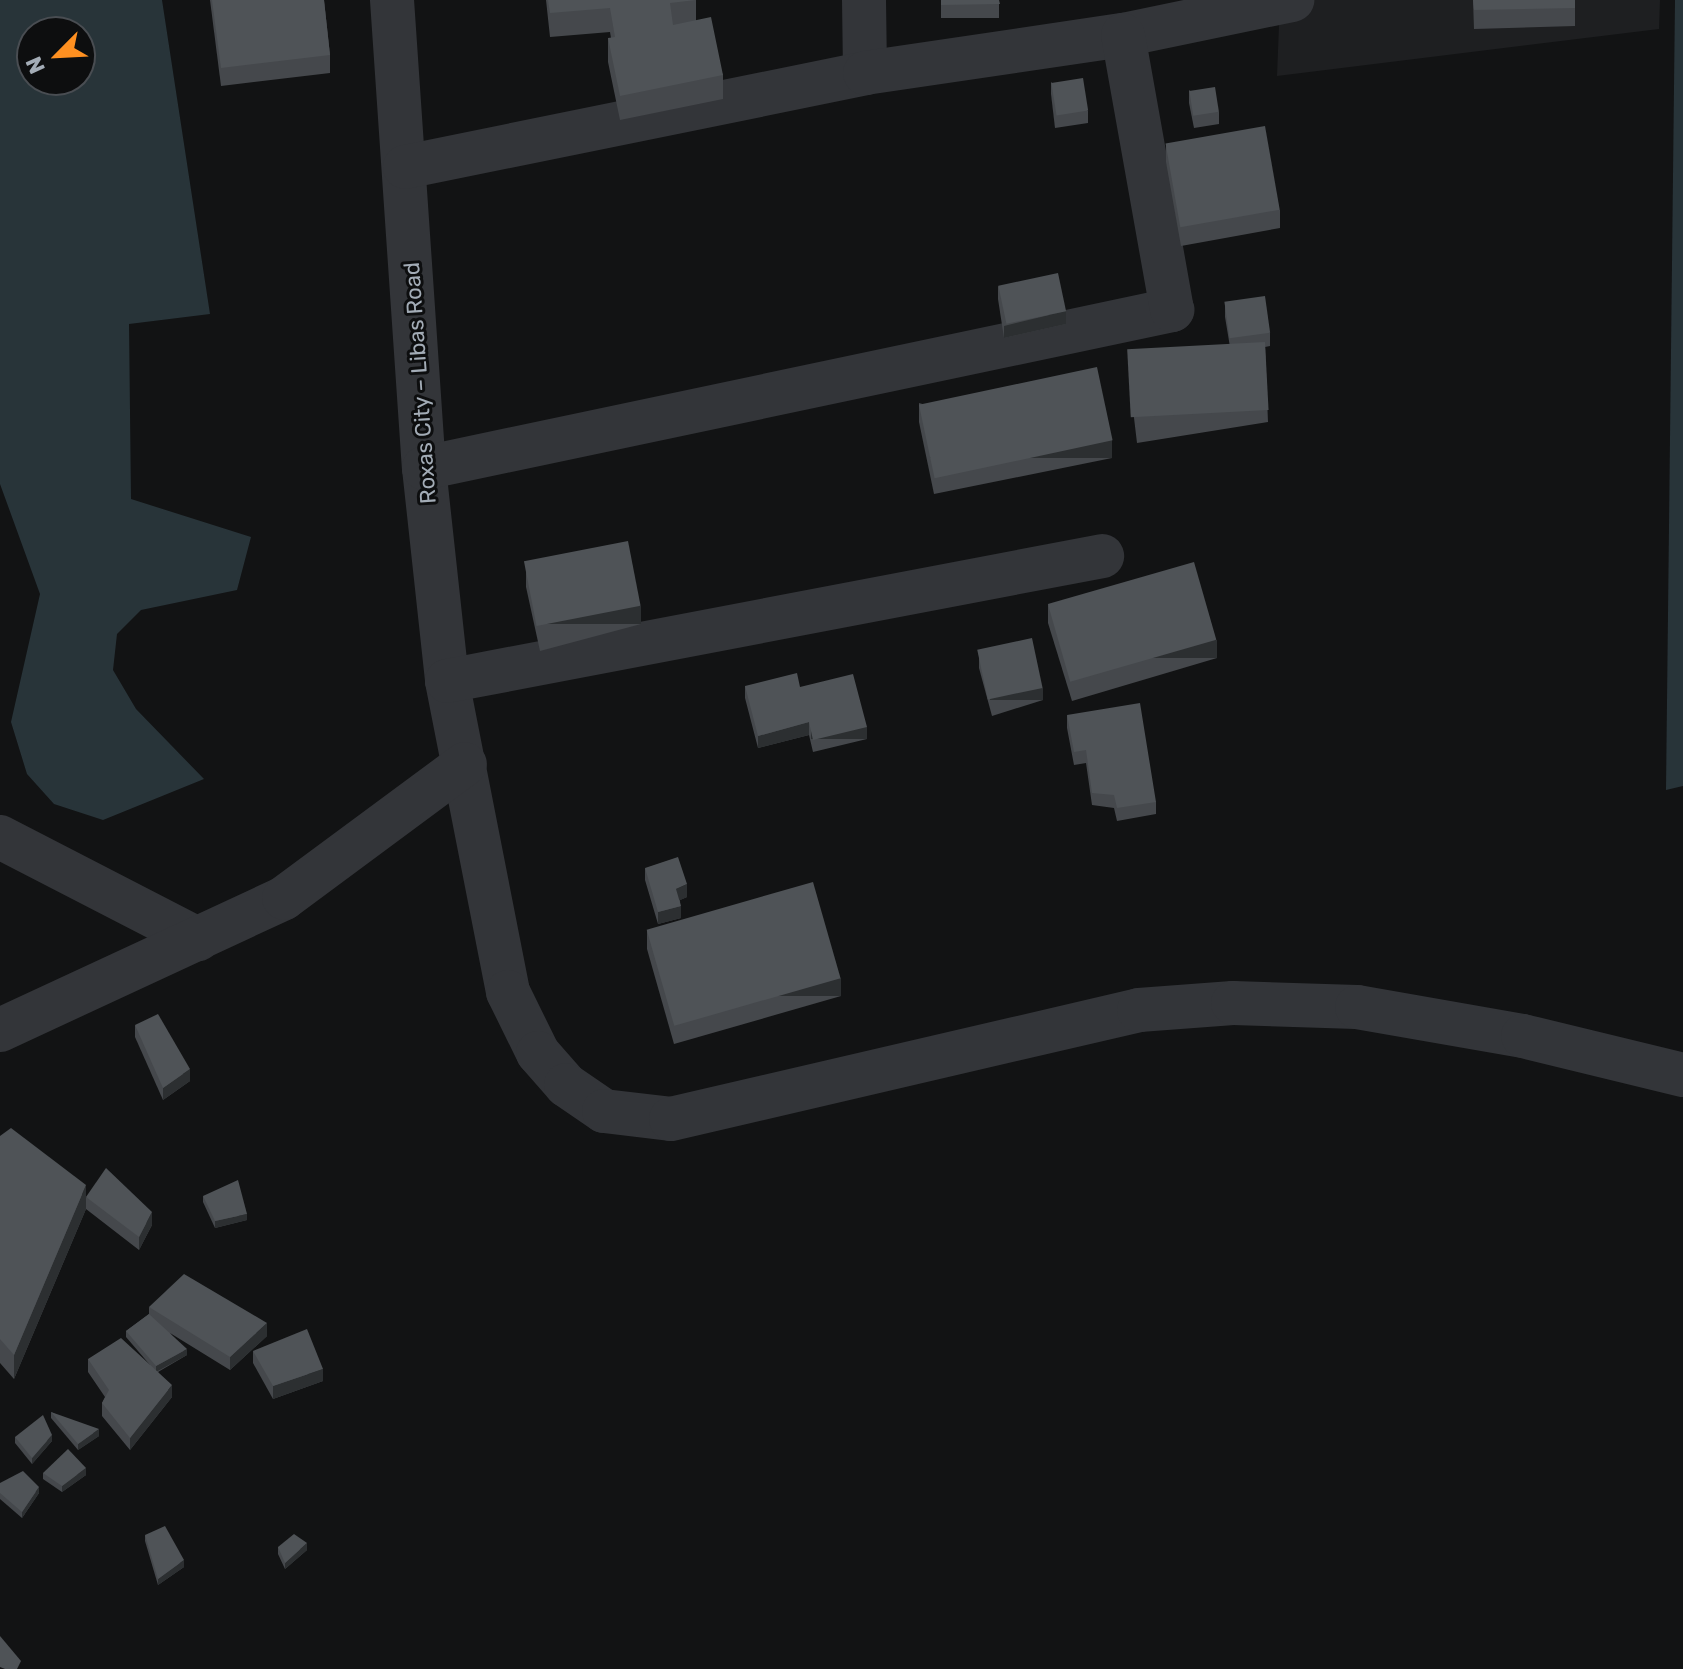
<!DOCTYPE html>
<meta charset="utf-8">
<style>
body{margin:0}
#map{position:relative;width:1683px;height:1669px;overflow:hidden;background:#121314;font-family:Rubik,sans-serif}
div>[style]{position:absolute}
.built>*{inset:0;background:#1e1f21}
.water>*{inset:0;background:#283439}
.minor>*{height:44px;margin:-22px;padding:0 22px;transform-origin:22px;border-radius:22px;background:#333539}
.wall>*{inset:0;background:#45484c;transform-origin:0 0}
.shaded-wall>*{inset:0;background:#2c2f31;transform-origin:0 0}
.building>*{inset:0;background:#4f5357;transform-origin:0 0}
span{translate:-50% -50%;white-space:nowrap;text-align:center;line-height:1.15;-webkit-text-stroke:6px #0d0e0f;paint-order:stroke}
.street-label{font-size:22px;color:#a3acb6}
.north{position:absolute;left:16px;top:16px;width:80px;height:80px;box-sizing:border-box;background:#0d0e0f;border:2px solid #494d52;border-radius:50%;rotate:246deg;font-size:22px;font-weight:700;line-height:32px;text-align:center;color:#a3acb6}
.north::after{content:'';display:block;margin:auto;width:28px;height:36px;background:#fe9021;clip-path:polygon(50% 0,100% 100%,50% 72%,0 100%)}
</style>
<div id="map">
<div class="built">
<div style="clip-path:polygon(1280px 0,1660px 0,1659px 29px,1277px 76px)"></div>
</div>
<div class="water">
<div style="clip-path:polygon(evenodd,0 0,162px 0,210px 314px,129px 324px,131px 499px,251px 537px,237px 590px,141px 610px,117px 634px,113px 670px,136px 709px,204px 779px,103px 820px,54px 804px,27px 774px,11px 722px,40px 594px,0 484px,0 0,80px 32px,80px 80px,32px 80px,32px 32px,80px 32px)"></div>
<div style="clip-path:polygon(1675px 0,1683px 0,1683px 786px,1666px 790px)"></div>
</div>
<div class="minor">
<div style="left:392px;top:0;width:469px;rotate:86.1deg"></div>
<div style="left:424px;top:468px;width:214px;rotate:83.8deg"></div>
<div style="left:447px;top:681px;width:317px;rotate:78.9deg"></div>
<div style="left:508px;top:992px;width:68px;rotate:63.8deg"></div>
<div style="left:538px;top:1053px;width:43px;rotate:48.8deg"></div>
<div style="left:566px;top:1085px;width:46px;rotate:34.4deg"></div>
<div style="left:604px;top:1111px;width:67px;rotate:6.8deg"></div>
<div style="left:671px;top:1119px;width:481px;rotate:-13.1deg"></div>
<div style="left:1139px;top:1010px;width:94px;rotate:-4.3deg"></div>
<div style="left:1233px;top:1003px;width:124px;rotate:1.8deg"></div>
<div style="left:1357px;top:1007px;width:169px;rotate:9.9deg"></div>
<div style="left:1523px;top:1036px;width:165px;rotate:13.7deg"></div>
<div style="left:864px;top:0;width:73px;rotate:89.2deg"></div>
<div style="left:405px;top:167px;width:470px;rotate:-11.5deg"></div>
<div style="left:865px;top:73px;width:261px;rotate:-8.4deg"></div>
<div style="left:1123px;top:35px;width:173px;rotate:-11.7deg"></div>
<div style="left:424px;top:468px;width:765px;rotate:-11.93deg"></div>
<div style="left:1172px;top:310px;width:279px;rotate:-100.1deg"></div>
<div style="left:447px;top:681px;width:667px;rotate:-10.8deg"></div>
<div style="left:0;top:837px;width:223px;rotate:27.3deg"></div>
<div style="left:0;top:1030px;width:313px;rotate:-24.9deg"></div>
<div style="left:284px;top:898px;width:225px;rotate:-36.5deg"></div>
</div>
<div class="wall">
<div style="clip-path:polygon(210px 0,324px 0,330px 55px,330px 73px,221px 86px)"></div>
<div style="clip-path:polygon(546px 0,696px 0,696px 20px,723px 75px,723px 99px,620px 120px,608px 62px,608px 38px,611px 38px,610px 32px,550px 37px)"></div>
<div style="left:941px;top:0;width:58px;height:18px"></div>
<div style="clip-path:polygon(1473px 0,1575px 8px,1575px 26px,1474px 29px)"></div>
<div style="clip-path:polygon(1051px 82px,1088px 111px,1088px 123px,1055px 128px,1051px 94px)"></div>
<div style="clip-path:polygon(1189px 90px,1219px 112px,1219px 124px,1194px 128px,1189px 103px)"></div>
<div style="clip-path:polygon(1166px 144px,1280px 210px,1280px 228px,1181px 246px,1166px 162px)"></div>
<div style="clip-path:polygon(998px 286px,1066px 324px,1004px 338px,998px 299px)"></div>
<div style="clip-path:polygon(1225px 304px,1270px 333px,1270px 346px,1265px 347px,1268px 422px,1137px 443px,1129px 376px,1129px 364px,1230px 347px,1225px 317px)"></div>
<div style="clip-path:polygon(919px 403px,1112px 458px,934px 494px,919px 422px)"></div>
<div style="clip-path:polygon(526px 568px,641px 624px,540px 651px,526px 587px)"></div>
<div style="clip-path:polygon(1048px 605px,1217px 658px,1072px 701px,1048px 623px)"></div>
<div style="clip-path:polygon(979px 655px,1043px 700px,992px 716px,979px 668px)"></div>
<div style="clip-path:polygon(745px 686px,800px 687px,867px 739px,813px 752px,809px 735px,758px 748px,745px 698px)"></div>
<div style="clip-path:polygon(1067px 715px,1156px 802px,1156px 814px,1117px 821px,1114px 808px,1092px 805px,1086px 763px,1074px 765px,1067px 728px)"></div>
<div style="clip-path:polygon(645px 868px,687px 897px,680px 900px,681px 918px,658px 924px,645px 880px)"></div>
<div style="clip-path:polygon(647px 930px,841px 996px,674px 1044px,647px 949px)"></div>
<div style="clip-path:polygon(135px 1025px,190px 1081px,163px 1100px,135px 1037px)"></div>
<div style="clip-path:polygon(0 1136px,86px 1197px,152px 1225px,139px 1250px,86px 1209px,14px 1379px,0 1363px)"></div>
<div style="clip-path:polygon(203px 1196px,247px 1220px,215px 1228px,203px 1202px)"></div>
<div style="clip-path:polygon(149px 1307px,267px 1336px,230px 1370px,170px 1333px,187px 1355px,158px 1372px,172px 1397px,130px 1450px,102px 1416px,102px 1403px,105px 1397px,88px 1372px,88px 1359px,150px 1365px,126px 1337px,126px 1331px,149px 1314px)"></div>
<div style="clip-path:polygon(253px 1351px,323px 1381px,273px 1399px,253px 1363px)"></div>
<div style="clip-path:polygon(51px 1412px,99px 1436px,78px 1450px,51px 1418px)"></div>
<div style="clip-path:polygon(15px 1437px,52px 1441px,32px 1464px,15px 1443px)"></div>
<div style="clip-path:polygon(43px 1473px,86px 1475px,62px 1492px,43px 1479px)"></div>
<div style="clip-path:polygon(0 1483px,39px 1493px,22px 1518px,0 1499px)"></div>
<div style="clip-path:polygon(145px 1535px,184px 1567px,158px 1585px,145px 1541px)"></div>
<div style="clip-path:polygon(278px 1547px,307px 1550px,285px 1569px,278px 1554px)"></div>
</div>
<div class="shaded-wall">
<div style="clip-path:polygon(1066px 311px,1066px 324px,1004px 338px,1004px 326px)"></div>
<div style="left:1112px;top:440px;width:18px;height:182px;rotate:90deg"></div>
<div style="left:641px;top:606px;width:18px;height:105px;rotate:90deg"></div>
<div style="left:1217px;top:640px;width:18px;height:151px;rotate:90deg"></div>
<div style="left:1043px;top:688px;width:12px;height:53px;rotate:90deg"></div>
<div style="clip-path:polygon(809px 722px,809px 735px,758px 748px,758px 736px)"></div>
<div style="left:867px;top:727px;width:12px;height:56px;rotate:90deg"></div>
<div style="clip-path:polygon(687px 884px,687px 897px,676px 902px,676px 889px)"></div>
<div style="clip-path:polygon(681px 906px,681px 918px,658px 924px,658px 912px)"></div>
<div style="left:841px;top:978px;width:18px;height:174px;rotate:90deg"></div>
<div style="clip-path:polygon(190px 1069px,190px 1081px,163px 1100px,163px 1088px)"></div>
<div style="clip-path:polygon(86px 1185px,86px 1209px,14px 1379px,14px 1355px)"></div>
<div style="clip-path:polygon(152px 1212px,152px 1225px,139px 1250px,139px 1237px)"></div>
<div style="clip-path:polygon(247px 1214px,247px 1220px,215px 1228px,215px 1221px)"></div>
<div style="clip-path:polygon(267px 1323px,267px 1336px,230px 1370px,230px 1357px)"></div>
<div style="clip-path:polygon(187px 1349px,187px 1355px,156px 1372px,156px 1366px)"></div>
<div style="clip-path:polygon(323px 1369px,323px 1381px,273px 1399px,273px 1386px)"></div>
<div style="clip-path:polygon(172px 1385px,172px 1397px,130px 1450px,130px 1438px)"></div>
<div style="clip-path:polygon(99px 1429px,99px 1436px,78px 1450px,78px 1444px)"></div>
<div style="clip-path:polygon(52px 1435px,52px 1441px,32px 1464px,32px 1458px)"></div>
<div style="clip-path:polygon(86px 1468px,86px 1475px,62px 1492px,62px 1486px)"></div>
<div style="clip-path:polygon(39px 1487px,39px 1493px,22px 1518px,22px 1512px)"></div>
<div style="clip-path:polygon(307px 1543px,307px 1550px,285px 1569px,285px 1563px)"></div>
<div style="clip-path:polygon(184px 1560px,184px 1567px,158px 1585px,158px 1579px)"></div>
</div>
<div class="building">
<div style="clip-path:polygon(212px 0,324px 0,330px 55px,221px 68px)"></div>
<div style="clip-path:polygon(548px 0,696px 0,670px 3px,673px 25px,711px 17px,723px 75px,620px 96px,608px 38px,615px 37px,610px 8px,550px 13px)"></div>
<div style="clip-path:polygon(941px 0,999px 0,1000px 4px,941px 5px)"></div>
<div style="clip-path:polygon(1473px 0,1575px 0,1575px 8px,1474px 10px)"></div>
<div style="left:1083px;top:78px;width:33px;height:32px;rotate:81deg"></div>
<div style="left:1215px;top:87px;width:25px;height:26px;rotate:81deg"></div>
<div style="left:1265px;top:126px;width:85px;height:101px;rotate:80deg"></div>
<div style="left:1058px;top:273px;width:39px;height:61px;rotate:78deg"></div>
<div style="left:1265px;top:296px;width:37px;height:41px;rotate:82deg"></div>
<div style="left:1265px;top:342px;width:68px;height:138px;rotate:87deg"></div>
<div style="left:1097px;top:367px;width:75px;height:182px;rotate:78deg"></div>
<div style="left:628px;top:541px;width:66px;height:106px;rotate:79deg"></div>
<div style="left:1194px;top:562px;width:81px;height:152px;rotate:74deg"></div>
<div style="left:1032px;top:638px;width:51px;height:56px;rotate:78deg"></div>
<div style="clip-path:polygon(797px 673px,800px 687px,853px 674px,867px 727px,813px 740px,809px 722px,758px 736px,745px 686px)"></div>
<div style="clip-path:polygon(1140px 703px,1156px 802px,1117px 808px,1114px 795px,1092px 793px,1086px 750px,1074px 752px,1067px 715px)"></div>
<div style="clip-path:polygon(678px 857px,687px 884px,676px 889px,681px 906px,658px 912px,645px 868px)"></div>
<div style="left:813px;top:882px;width:100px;height:173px;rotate:74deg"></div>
<div style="clip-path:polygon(158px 1014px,190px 1069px,163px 1088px,135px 1025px)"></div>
<div style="clip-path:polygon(11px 1128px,86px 1185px,14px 1355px,0 1339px,0 1136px)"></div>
<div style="clip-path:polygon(106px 1168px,152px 1212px,139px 1237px,86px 1197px)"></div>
<div style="clip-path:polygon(238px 1180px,247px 1214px,215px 1221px,203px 1196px)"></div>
<div style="clip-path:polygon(184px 1274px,267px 1323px,230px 1357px,149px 1307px)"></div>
<div style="clip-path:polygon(149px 1314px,187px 1349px,156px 1366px,126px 1331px)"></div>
<div style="clip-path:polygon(307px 1329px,323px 1369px,273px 1386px,253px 1351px)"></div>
<div style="clip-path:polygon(121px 1338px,172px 1385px,130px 1438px,102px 1403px,109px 1390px,88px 1359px)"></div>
<div style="clip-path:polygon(51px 1412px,99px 1429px,78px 1444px)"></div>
<div style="clip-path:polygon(43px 1415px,52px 1435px,32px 1458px,15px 1437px)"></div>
<div style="clip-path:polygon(68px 1449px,86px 1468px,62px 1486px,43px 1473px)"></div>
<div style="clip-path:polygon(23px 1471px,39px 1487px,22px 1512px,0 1493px,0 1483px)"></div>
<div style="clip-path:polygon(165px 1526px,184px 1560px,158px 1579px,145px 1535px)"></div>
<div style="clip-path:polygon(294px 1534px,307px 1543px,285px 1563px,278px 1547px)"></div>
<div style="clip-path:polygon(0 1636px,21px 1661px,17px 1669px,5px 1669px,0 1667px)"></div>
</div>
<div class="street-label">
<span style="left:420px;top:383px;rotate:-94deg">Roxas City – Libas Road</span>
</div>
<div class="north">N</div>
</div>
